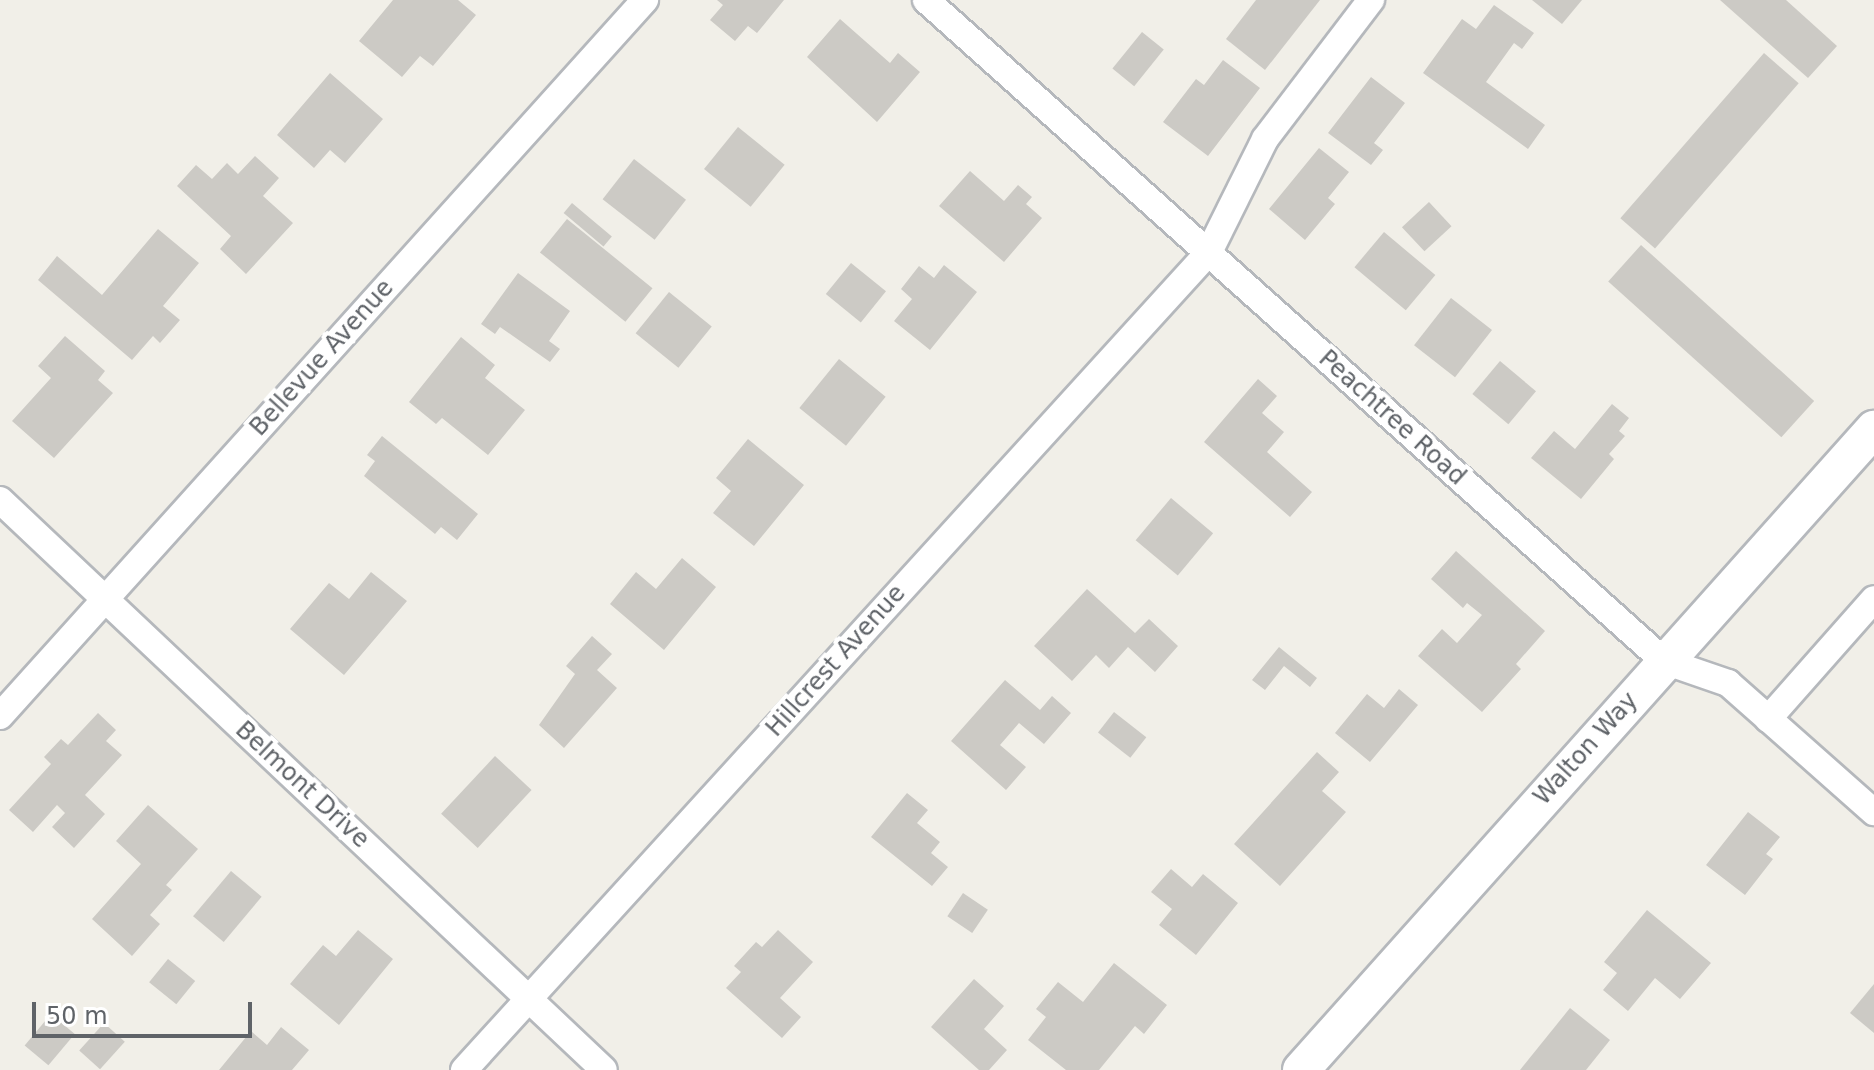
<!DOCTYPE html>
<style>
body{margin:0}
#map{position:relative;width:1874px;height:1070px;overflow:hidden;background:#f1efe8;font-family:"DejaVu Sans",sans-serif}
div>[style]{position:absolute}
.building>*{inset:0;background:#cccac5;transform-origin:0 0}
.roads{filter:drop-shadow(2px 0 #b5b8bc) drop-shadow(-2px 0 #b5b8bc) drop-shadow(0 2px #b5b8bc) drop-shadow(0 -2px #b5b8bc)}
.minor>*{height:26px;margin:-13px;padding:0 13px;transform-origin:13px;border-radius:13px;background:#fff}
.secondary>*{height:36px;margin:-18px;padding:0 18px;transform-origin:18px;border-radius:18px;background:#fff}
span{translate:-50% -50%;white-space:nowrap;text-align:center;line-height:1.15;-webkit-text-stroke:8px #fff;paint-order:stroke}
.street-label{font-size:24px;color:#5f6368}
.scale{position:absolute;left:32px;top:1002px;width:220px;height:36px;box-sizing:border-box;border:4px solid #5f6368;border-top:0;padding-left:10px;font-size:24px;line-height:28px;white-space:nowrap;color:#5f6368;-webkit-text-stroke:6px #fff;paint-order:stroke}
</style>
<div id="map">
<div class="building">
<div style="clip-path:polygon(393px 0,458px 0,476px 15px,433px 66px,420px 56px,402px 77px,359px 41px)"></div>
<div style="clip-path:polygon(717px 0,784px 0,757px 33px,748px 26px,735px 41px,710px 20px,723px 5px)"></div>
<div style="clip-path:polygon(1256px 0,1320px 0,1265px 70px,1226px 39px)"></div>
<div style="clip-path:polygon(1532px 0,1582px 0,1562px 24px)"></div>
<div style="clip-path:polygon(1720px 0,1786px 0,1837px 46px,1808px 78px)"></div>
<div style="clip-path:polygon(1494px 5px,1534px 33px,1522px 49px,1514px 43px,1486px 82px,1545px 125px,1528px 149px,1423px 73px,1462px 19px,1476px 29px)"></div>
<div style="clip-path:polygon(840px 19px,890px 63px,898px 53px,920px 72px,877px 122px,807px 57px)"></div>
<div style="left:1142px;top:32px;width:28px;height:47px;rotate:39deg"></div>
<div style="left:1764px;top:53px;width:46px;height:219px;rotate:41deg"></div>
<div style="clip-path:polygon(1223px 60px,1260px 88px,1208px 156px,1163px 122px,1196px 79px,1204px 85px)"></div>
<div style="clip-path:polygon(330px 73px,383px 119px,345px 163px,330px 150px,314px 168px,277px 135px)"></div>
<div style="clip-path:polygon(1371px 77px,1405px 103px,1374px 143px,1383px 150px,1371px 165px,1328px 133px)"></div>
<div style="left:738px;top:127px;width:60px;height:54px;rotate:39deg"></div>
<div style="clip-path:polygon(1319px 148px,1349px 172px,1328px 198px,1335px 204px,1305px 240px,1269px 209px)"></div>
<div style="clip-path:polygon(255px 156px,279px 178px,263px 196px,293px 223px,246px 274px,220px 249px,231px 236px,177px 186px,196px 165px,212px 179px,227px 163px,238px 174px)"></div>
<div style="left:634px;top:159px;width:66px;height:51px;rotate:38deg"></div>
<div style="clip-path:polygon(970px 171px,1004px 201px,1018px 185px,1032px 197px,1026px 204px,1042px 218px,1004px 262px,939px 206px)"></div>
<div style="left:1429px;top:202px;width:33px;height:37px;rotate:47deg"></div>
<div style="left:572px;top:203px;width:52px;height:13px;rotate:40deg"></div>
<div style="left:567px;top:219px;width:110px;height:43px;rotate:39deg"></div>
<div style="clip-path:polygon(158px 229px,199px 263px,163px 306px,180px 320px,160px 343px,153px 336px,132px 360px,38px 280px,57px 256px,102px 295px)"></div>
<div style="left:1384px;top:232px;width:67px;height:46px;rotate:40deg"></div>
<div style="left:1641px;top:245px;width:233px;height:49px;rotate:42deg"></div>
<div style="left:851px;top:263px;width:45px;height:40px;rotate:39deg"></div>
<div style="clip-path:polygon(944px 265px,977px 292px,930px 350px,894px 321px,912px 299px,901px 289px,919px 266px,934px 278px)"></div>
<div style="clip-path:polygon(518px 273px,570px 311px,549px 341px,560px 349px,550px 362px,500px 327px,495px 334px,481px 324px)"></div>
<div style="left:669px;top:292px;width:55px;height:53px;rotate:39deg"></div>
<div style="left:1451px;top:298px;width:52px;height:60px;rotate:38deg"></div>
<div style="clip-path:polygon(65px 336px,105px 371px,98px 380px,113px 393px,54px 458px,12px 421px,51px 378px,38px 366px)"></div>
<div style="clip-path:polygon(461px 337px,495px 365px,485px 378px,525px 410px,488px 455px,442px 418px,436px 424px,409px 402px)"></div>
<div style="left:839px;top:359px;width:60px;height:63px;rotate:39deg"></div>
<div style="left:1500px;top:361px;width:47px;height:43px;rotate:40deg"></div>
<div style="clip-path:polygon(1258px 379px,1277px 396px,1262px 413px,1284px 432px,1267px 452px,1312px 492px,1290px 517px,1204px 442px)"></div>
<div style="clip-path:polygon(1612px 404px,1629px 418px,1619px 431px,1625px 436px,1609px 454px,1614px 459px,1581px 499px,1531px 458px,1554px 431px,1575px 449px)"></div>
<div style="clip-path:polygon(382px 436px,478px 514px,457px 540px,441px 527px,435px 534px,364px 476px,375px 461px,367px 455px)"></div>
<div style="clip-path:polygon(748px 439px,804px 485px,754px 546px,713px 513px,731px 491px,716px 478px)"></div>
<div style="left:1171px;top:498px;width:55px;height:55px;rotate:40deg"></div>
<div style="clip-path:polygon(1456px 551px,1545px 631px,1516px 664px,1521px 669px,1482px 712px,1418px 656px,1442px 629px,1457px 643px,1482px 615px,1467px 603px,1463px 608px,1431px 579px)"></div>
<div style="clip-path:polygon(682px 558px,716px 587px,664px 650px,610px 604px,636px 572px,656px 589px)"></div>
<div style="clip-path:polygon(371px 572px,407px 601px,344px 675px,290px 629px,329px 583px,349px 599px)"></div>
<div style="clip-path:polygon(1087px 589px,1135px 633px,1149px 619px,1178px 646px,1155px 672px,1128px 647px,1109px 668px,1096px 655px,1072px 681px,1034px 646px)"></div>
<div style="clip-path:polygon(592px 636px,612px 654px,597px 670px,617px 688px,564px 748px,539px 725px,575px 674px,566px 666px)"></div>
<div style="clip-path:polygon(1279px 647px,1317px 678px,1310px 687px,1284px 666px,1265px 690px,1252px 680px)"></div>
<div style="clip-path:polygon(1005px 680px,1040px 710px,1052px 696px,1071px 713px,1044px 744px,1019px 723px,1000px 745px,1026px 767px,1006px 790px,951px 741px)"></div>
<div style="clip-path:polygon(1399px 689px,1418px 705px,1370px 762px,1335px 733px,1367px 694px,1384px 708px)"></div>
<div style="left:1114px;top:712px;width:41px;height:26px;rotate:38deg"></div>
<div style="clip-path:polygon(98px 713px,116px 730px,106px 741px,122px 755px,85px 795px,105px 814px,74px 848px,52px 827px,65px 813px,57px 805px,33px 832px,9px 810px,51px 764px,44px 757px,61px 739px,68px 745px)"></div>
<div style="clip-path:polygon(1317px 752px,1339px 772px,1322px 791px,1346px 812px,1280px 886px,1234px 844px)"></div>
<div style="left:495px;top:756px;width:50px;height:79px;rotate:43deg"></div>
<div style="clip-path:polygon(907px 793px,928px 810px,917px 823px,940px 842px,931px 853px,948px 867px,932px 886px,871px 837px)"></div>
<div style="clip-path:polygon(148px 805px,198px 849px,166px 885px,172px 890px,150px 915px,160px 924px,132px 956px,92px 919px,141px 864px,116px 841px)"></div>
<div style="clip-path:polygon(1748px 812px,1780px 837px,1766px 854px,1773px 859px,1745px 895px,1706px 865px)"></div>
<div style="clip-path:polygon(1171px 869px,1192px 887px,1203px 874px,1238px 903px,1196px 955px,1159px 925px,1172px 909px,1151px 892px)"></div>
<div style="left:231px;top:871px;width:40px;height:59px;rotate:40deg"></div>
<div style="left:963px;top:893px;width:30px;height:28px;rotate:34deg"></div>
<div style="clip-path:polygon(1647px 910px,1711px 963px,1680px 999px,1655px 978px,1628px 1011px,1603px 990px,1617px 973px,1604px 962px)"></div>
<div style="clip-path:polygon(358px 930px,393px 959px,339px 1025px,290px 984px,323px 945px,336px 956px)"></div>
<div style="clip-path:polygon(778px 930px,813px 962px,780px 998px,801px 1017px,782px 1038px,726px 988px,741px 972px,734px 966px,756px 942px,762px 947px)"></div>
<div style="left:168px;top:959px;width:35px;height:30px;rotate:39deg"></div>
<div style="clip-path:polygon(1114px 963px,1167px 1005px,1144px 1034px,1135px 1026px,1099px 1070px,1066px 1070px,1028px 1040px,1046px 1017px,1036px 1009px,1058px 982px,1083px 1002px)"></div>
<div style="clip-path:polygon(974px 979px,1004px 1006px,984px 1029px,1007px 1050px,989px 1070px,979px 1070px,931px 1027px)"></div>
<div style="clip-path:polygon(1874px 984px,1874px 1033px,1850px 1013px)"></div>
<div style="clip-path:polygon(1570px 1008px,1610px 1040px,1586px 1070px,1520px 1070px)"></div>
<div style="left:51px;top:1014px;width:31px;height:41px;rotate:40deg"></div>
<div style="left:104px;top:1023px;width:28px;height:37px;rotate:42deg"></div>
<div style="clip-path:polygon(281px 1027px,309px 1050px,292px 1070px,219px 1070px,251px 1031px,267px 1045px)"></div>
</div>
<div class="roads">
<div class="minor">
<div style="left:926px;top:0;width:991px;rotate:41.85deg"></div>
<div style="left:1664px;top:661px;width:68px;rotate:19deg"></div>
<div style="left:1728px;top:683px;width:195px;rotate:41.5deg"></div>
<div style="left:0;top:500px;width:830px;rotate:43.34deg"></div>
<div style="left:0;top:716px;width:964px;rotate:-47.99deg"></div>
<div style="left:1768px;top:719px;width:160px;rotate:-48.5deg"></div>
<div style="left:464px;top:1070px;width:1106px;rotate:-47.67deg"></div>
<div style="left:1209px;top:252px;width:126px;rotate:-63.6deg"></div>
<div style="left:1265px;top:139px;width:175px;rotate:-52.7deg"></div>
</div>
<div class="secondary">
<div style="left:1301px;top:1070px;width:860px;rotate:-48.21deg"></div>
</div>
</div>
<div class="street-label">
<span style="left:322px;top:358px;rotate:-48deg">Bellevue Avenue</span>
<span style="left:1392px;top:418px;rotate:42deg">Peachtree Road</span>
<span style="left:836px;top:661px;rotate:-48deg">Hillcrest Avenue</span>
<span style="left:1586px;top:749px;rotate:-48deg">Walton Way</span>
<span style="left:302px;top:785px;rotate:43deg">Belmont Drive</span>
</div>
<div class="scale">50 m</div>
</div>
